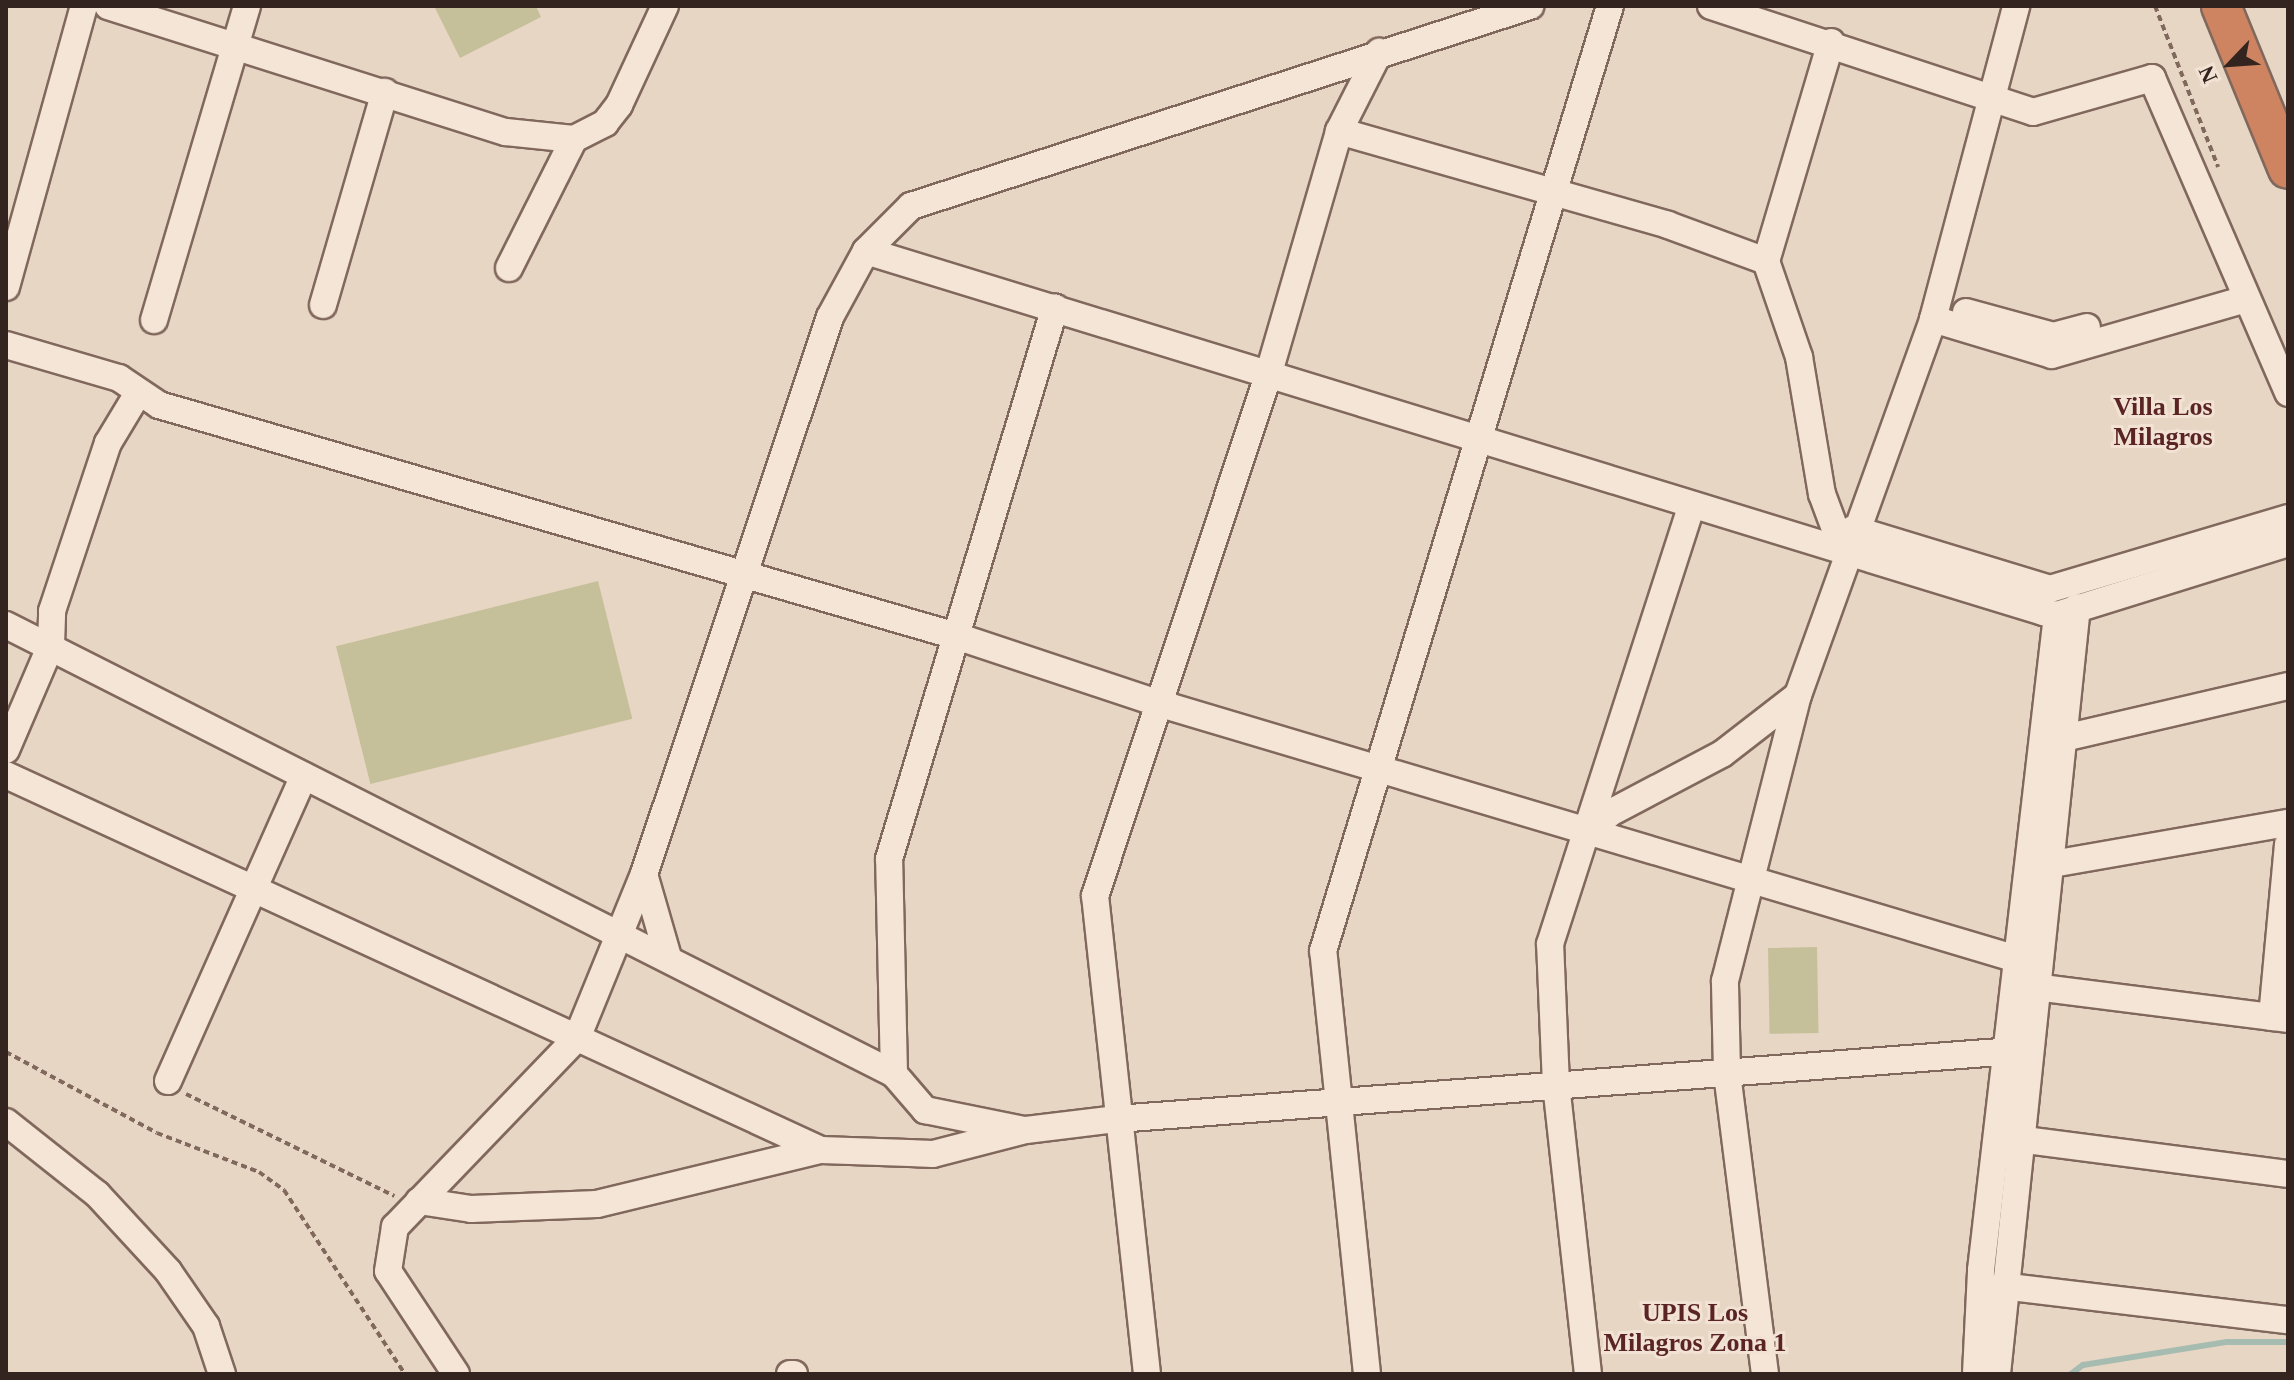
<!DOCTYPE html>
<style>
body{margin:0}
#map{position:relative;width:2294px;height:1380px;overflow:hidden;background:#e8d6c5;font-family:"Times New Roman",serif}
div>[style]{position:absolute}
.green>*{inset:0;background:#c5c09a;transform-origin:0 0}
.stream>*{height:6px;margin:-3px;padding:0 3px;transform-origin:3px;border-radius:3px;background:#a6bcb1}
.path>*{height:4px;margin-top:-2px;transform-origin:0;background:repeating-linear-gradient(90deg,#81685d 0 6px,transparent 0 10px)}
.roads{filter:drop-shadow(2px 0 #81685d) drop-shadow(-2px 0 #81685d) drop-shadow(0 2px #81685d) drop-shadow(0 -2px #81685d)}
.minor>*{height:26px;margin:-13px;padding:0 13px;transform-origin:13px;border-radius:13px;background:#f4e5d7}
.highway>*{height:38px;margin:-19px;padding:0 19px;transform-origin:19px;border-radius:19px;background:#ce8460}
span{translate:-50% -50%;white-space:nowrap;text-align:center;line-height:1.15;-webkit-text-stroke:6px #f1e2d3;paint-order:stroke}
.neighbourhood-label{font-size:26px;color:#5a2425;font-weight:700}
.frame{position:absolute;inset:0;border:8px solid #33241f;pointer-events:none}
.north{position:absolute;left:2190px;top:24px;width:80px;height:80px;-webkit-text-stroke:6px #f1e2d3;paint-order:stroke;rotate:245deg;font-size:22px;font-weight:700;line-height:32px;text-align:center;color:#33241f}
.north::after{content:'';display:block;margin:auto;width:28px;height:36px;background:#33241f;clip-path:polygon(50% 0,100% 100%,50% 72%,0 100%)}
</style>
<div id="map">
<div class="green">
<div style="clip-path:polygon(434px 6px,536px 6px,541px 17px,460px 58px)"></div>
<div style="left:598px;top:581px;width:142px;height:270px;rotate:76deg"></div>
<div style="left:1817px;top:947px;width:86px;height:49px;rotate:89deg"></div>
</div>
<div class="stream">
<div style="left:2071px;top:1374px;width:15px;rotate:-37deg"></div>
<div style="left:2083px;top:1365px;width:146px;rotate:-9.1deg"></div>
<div style="left:2227px;top:1342px;width:61px"></div>
</div>
<div class="path">
<div style="left:2155px;top:6px;width:173px;rotate:68.6deg"></div>
<div style="left:6px;top:1052px;width:171px;rotate:28.2deg"></div>
<div style="left:157px;top:1133px;width:109px;rotate:20.9deg"></div>
<div style="left:259px;top:1172px;width:31px;rotate:36deg"></div>
<div style="left:284px;top:1190px;width:220px;rotate:56.7deg"></div>
<div style="left:186px;top:1094px;width:232px;rotate:26.1deg"></div>
</div>
<div class="roads">
<div class="minor">
<div style="left:108px;top:6px;width:417px;rotate:17.6deg"></div>
<div style="left:506px;top:132px;width:68px;rotate:5.9deg"></div>
<div style="left:574px;top:139px;width:35px;rotate:-27deg"></div>
<div style="left:605px;top:123px;width:23px;rotate:-52deg"></div>
<div style="left:619px;top:105px;width:109px;rotate:-65.1deg"></div>
<div style="left:1711px;top:6px;width:339px;rotate:18.2deg"></div>
<div style="left:2033px;top:112px;width:124px;rotate:-15.9deg"></div>
<div style="left:2152px;top:78px;width:343px;rotate:66.6deg"></div>
<div style="left:1831px;top:42px;width:228px;rotate:106.5deg"></div>
<div style="left:1766px;top:261px;width:102px;rotate:71deg"></div>
<div style="left:1799px;top:357px;width:139px;rotate:80.5deg"></div>
<div style="left:1822px;top:494px;width:63px;rotate:69.6deg"></div>
<div style="left:1339px;top:131px;width:342px;rotate:15.9deg"></div>
<div style="left:1668px;top:225px;width:104px;rotate:20.2deg"></div>
<div style="left:866px;top:251px;width:1231px;rotate:17.05deg"></div>
<div style="left:2043px;top:612px;width:14px;rotate:12deg"></div>
<div style="left:2057px;top:615px;width:242px;rotate:-17.3deg"></div>
<div style="left:509px;top:268px;width:144px;rotate:-63.3deg"></div>
<div style="left:6px;top:287px;width:292px;rotate:-74.5deg"></div>
<div style="left:323px;top:305px;width:222px;rotate:-73.8deg"></div>
<div style="left:1966px;top:312px;width:90px;rotate:15.4deg"></div>
<div style="left:2053px;top:336px;width:35px;rotate:-15deg"></div>
<div style="left:1933px;top:319px;width:124px;rotate:16.8deg"></div>
<div style="left:2052px;top:355px;width:199px;rotate:-16.1deg"></div>
<div style="left:154px;top:320px;width:327px;rotate:-73.5deg"></div>
<div style="left:6px;top:345px;width:118px;rotate:16.3deg"></div>
<div style="left:119px;top:378px;width:48px;rotate:34deg"></div>
<div style="left:159px;top:405px;width:830px;rotate:16.16deg"></div>
<div style="left:956px;top:636px;width:216px;rotate:18.4deg"></div>
<div style="left:1161px;top:704px;width:914px;rotate:16.59deg"></div>
<div style="left:1853px;top:529px;width:206px;rotate:16.9deg"></div>
<div style="left:2050px;top:589px;width:248px;rotate:-16.6deg"></div>
<div style="left:6px;top:625px;width:995px;rotate:26.82deg"></div>
<div style="left:894px;top:1074px;width:48px;rotate:49.3deg"></div>
<div style="left:925px;top:1110px;width:101px;rotate:11.4deg"></div>
<div style="left:2047px;top:742px;width:247px;rotate:-13.1deg"></div>
<div style="left:6px;top:750px;width:114px;rotate:-66.8deg"></div>
<div style="left:51px;top:645px;width:34px;rotate:-88deg"></div>
<div style="left:52px;top:611px;width:177px;rotate:-71.6deg"></div>
<div style="left:108px;top:443px;width:56px;rotate:-58.9deg"></div>
<div style="left:6px;top:775px;width:897px;rotate:24.71deg"></div>
<div style="left:1588px;top:833px;width:30px;rotate:-42deg"></div>
<div style="left:1610px;top:813px;width:127px;rotate:-27.8deg"></div>
<div style="left:1722px;top:754px;width:96px;rotate:-37.8deg"></div>
<div style="left:2035px;top:867px;width:257px;rotate:-9.9deg"></div>
<div style="left:644px;top:874px;width:86px;rotate:73.9deg"></div>
<div style="left:2035px;top:987px;width:255px;rotate:7.2deg"></div>
<div style="left:2272px;top:1017px;width:174px;rotate:-84.7deg"></div>
<div style="left:894px;top:1074px;width:215px;rotate:-91.3deg"></div>
<div style="left:889px;top:859px;width:576px;rotate:-73.26deg"></div>
<div style="left:168px;top:1081px;width:334px;rotate:-66deg"></div>
<div style="left:6px;top:1122px;width:116px;rotate:38.4deg"></div>
<div style="left:97px;top:1194px;width:105px;rotate:47.3deg"></div>
<div style="left:168px;top:1271px;width:67px;rotate:55.4deg"></div>
<div style="left:206px;top:1326px;width:51px;rotate:71.6deg"></div>
<div style="left:2018px;top:1139px;width:272px;rotate:7.4deg"></div>
<div style="left:419px;top:1201px;width:53px;rotate:8.7deg"></div>
<div style="left:471px;top:1209px;width:126px;rotate:-2.3deg"></div>
<div style="left:597px;top:1204px;width:230px;rotate:-13.6deg"></div>
<div style="left:821px;top:1150px;width:112px;rotate:2deg"></div>
<div style="left:933px;top:1154px;width:96px;rotate:-14.5deg"></div>
<div style="left:1026px;top:1130px;width:92px;rotate:-6.9deg"></div>
<div style="left:1117px;top:1119px;width:912px;rotate:-4.34deg"></div>
<div style="left:2001px;top:1286px;width:289px;rotate:6.8deg"></div>
<div style="left:456px;top:1374px;width:123px;rotate:-123.4deg"></div>
<div style="left:388px;top:1271px;width:45px;rotate:-81deg"></div>
<div style="left:395px;top:1227px;width:262px;rotate:-46.1deg"></div>
<div style="left:577px;top:1038px;width:177px;rotate:-67.8deg"></div>
<div style="left:644px;top:874px;width:587px;rotate:-71.53deg"></div>
<div style="left:830px;top:317px;width:75px;rotate:-61.4deg"></div>
<div style="left:866px;top:251px;width:64px;rotate:-45deg"></div>
<div style="left:911px;top:206px;width:651px;rotate:-17.91deg"></div>
<div style="left:790px;top:1374px;width:4px"></div>
<div style="left:1147px;top:1374px;width:481px;rotate:-96.2deg"></div>
<div style="left:1095px;top:896px;width:548px;rotate:-71.6deg"></div>
<div style="left:1268px;top:376px;width:255px;rotate:-73.8deg"></div>
<div style="left:1339px;top:131px;width:89px;rotate:-63.1deg"></div>
<div style="left:1367px;top:1374px;width:425px;rotate:-95.9deg"></div>
<div style="left:1323px;top:951px;width:988px;rotate:-73.11deg"></div>
<div style="left:1588px;top:1374px;width:291px;rotate:-96.3deg"></div>
<div style="left:1556px;top:1085px;width:141px;rotate:-92.4deg"></div>
<div style="left:1550px;top:944px;width:458px;rotate:-72.1deg"></div>
<div style="left:1765px;top:1374px;width:304px;rotate:-97.2deg"></div>
<div style="left:1727px;top:1072px;width:91px;rotate:-91.3deg"></div>
<div style="left:1725px;top:981px;width:295px;rotate:-75.7deg"></div>
<div style="left:1798px;top:695px;width:400px;rotate:-70.2deg"></div>
<div style="left:1933px;top:319px;width:324px;rotate:-75.1deg"></div>
<div style="left:1976px;top:1374px;width:104px;rotate:-87.2deg"></div>
<div style="left:1981px;top:1270px;width:659px;rotate:-83.38deg"></div>
<div style="left:1997px;top:1374px;width:771px;rotate:-84.05deg"></div>
</div>
<div class="highway">
<div style="left:2221px;top:6px;width:176px;rotate:67.7deg"></div>
</div>
</div>
<div class="neighbourhood-label">
<span style="left:2163px;top:422px">Villa Los<br>Milagros</span>
<span style="left:1695px;top:1328px">UPIS Los<br>Milagros Zona 1</span>
</div>
<div class="frame"></div>
<div class="north">N</div>
</div>
